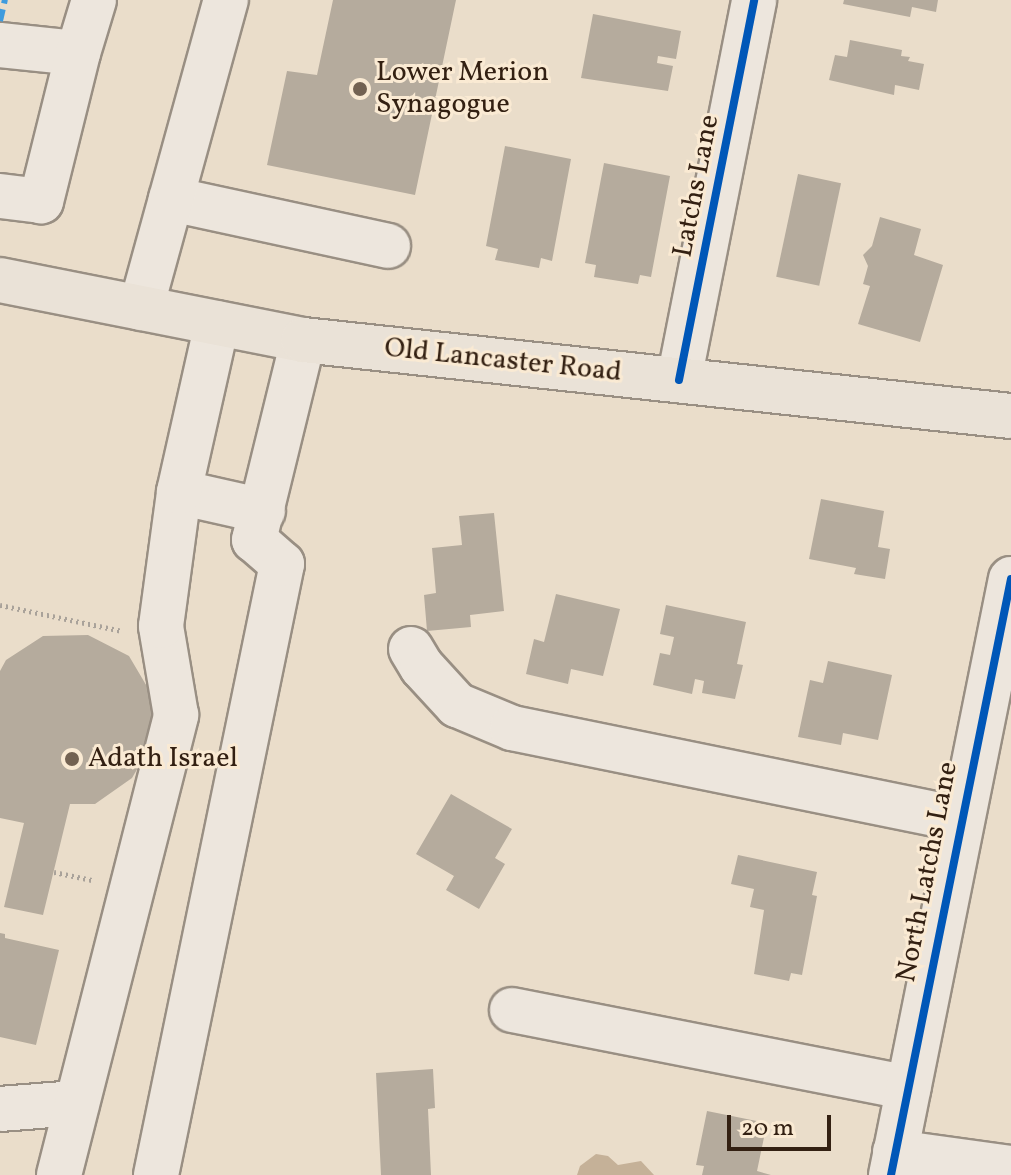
<!DOCTYPE html>
<style>
body{margin:0}
#map{position:relative;width:1011px;height:1175px;overflow:hidden;background:#eaddca;font-family:Vollkorn,serif}
div>[style]{position:absolute}
.water>*{inset:0;background:#c5b198}
.building>*{inset:0;background:#b5ab9d;transform-origin:0 0}
.path>*{height:5px;margin-top:-2.5px;transform-origin:0;background:repeating-linear-gradient(90deg,#a9a29a 0 2px,transparent 0 6px)}
.roads{filter:drop-shadow(2px 0 #998f83) drop-shadow(-2px 0 #998f83) drop-shadow(0 2px #998f83) drop-shadow(0 -2px #998f83)}
.minor>*{height:44px;margin:-22px;padding:0 22px;transform-origin:22px;border-radius:22px;background:#ede6dd}
.major>*{height:44px;margin:-22px;padding:0 22px;transform-origin:22px;border-radius:22px;background:#eae2d7}
.quiet>*{height:6px;margin-top:-3px;transform-origin:0;background:repeating-linear-gradient(90deg,#3e9bde 0 12px,transparent 0 18px)}
.cycleway>*{height:8px;margin:-4px;padding:0 4px;transform-origin:4px;border-radius:4px;background:#0057b8}
.dots>*{width:22px;height:22px;translate:-50% -50%;box-sizing:border-box;border:4px solid #faead3;border-radius:50%}
span{translate:-50% -50%;white-space:nowrap;text-align:center;line-height:1.15;-webkit-text-stroke:6px #faead3;paint-order:stroke}
.poi-label{font-size:28px;color:#332012}
.left{translate:0 -50%;text-align:left}
.street-label{font-size:28px;color:#332012}
.scale{position:absolute;left:727px;top:1115px;width:104px;height:36px;box-sizing:border-box;border:4px solid #332012;border-top:0;padding-left:10px;font-size:24px;line-height:28px;white-space:nowrap;color:#332012;-webkit-text-stroke:6px #faead3;paint-order:stroke}
</style>
<div id="map">
<div class="water">
<div style="clip-path:polygon(596px 1154px,608px 1156px,618px 1165px,641px 1161px,654px 1175px,577px 1175px,580px 1166px)"></div>
</div>
<div class="building">
<div style="clip-path:polygon(333px 0,456px 0,415px 195px,267px 165px,287px 71px,317px 75px)"></div>
<div style="clip-path:polygon(844px 0,938px 0,936px 12px,912px 7px,910px 17px,843px 4px)"></div>
<div style="clip-path:polygon(593px 14px,681px 31px,676px 59px,658px 56px,657px 63px,673px 66px,668px 91px,581px 78px)"></div>
<div style="clip-path:polygon(850px 40px,902px 50px,901px 56px,910px 57px,908px 61px,924px 64px,919px 90px,895px 85px,894px 95px,829px 80px,835px 55px,847px 57px)"></div>
<div style="clip-path:polygon(505px 146px,571px 159px,552px 261px,541px 258px,539px 268px,495px 260px,498px 249px,486px 246px)"></div>
<div style="clip-path:polygon(604px 163px,670px 176px,651px 277px,640px 275px,638px 284px,594px 277px,596px 265px,585px 263px)"></div>
<div style="left:798px;top:174px;width:44px;height:105px;rotate:12deg"></div>
<div style="clip-path:polygon(880px 217px,921px 229px,914px 255px,943px 265px,920px 342px,858px 324px,870px 286px,863px 284px,868px 266px,863px 255px,872px 246px)"></div>
<div style="clip-path:polygon(821px 499px,884px 511px,878px 547px,890px 549px,885px 579px,854px 574px,856px 568px,809px 559px)"></div>
<div style="clip-path:polygon(494px 513px,504px 611px,470px 615px,471px 627px,427px 631px,424px 595px,436px 593px,432px 548px,462px 545px,459px 516px)"></div>
<div style="clip-path:polygon(556px 594px,620px 609px,603px 676px,571px 669px,568px 684px,526px 674px,534px 639px,544px 642px)"></div>
<div style="clip-path:polygon(666px 605px,746px 622px,737px 664px,743px 665px,735px 699px,702px 693px,704px 681px,695px 679px,692px 694px,653px 685px,660px 653px,670px 655px,674px 637px,660px 634px)"></div>
<div style="clip-path:polygon(88px 635px,129px 656px,152px 695px,154px 740px,132px 778px,95px 804px,70px 804px,43px 915px,4px 907px,24px 823px,0 818px,0 671px,6px 660px,43px 636px)"></div>
<div style="clip-path:polygon(828px 661px,892px 675px,878px 740px,843px 733px,841px 745px,798px 737px,810px 680px,823px 683px)"></div>
<div style="clip-path:polygon(451px 794px,512px 829px,495px 858px,505px 864px,479px 909px,446px 890px,454px 876px,416px 854px)"></div>
<div style="clip-path:polygon(738px 855px,817px 872px,812px 895px,817px 896px,802px 975px,791px 973px,789px 981px,754px 974px,764px 910px,750px 907px,754px 889px,731px 884px)"></div>
<div style="clip-path:polygon(0 933px,5px 934px,5px 938px,59px 950px,36px 1045px,0 1037px)"></div>
<div style="clip-path:polygon(433px 1069px,435px 1108px,428px 1109px,431px 1175px,381px 1175px,376px 1073px)"></div>
<div style="clip-path:polygon(707px 1111px,767px 1123px,757px 1171px,771px 1175px,702px 1175px,704px 1166px,696px 1165px)"></div>
</div>
<div class="path">
<div style="left:0;top:605px;width:125px;rotate:12deg"></div>
<div style="left:54px;top:872px;width:40px;rotate:12deg"></div>
</div>
<div class="roads">
<div class="minor">
<div style="left:0;top:45px;width:78px;rotate:5.9deg"></div>
<div style="left:78px;top:53px;width:153px;rotate:104deg"></div>
<div style="left:41px;top:201px;width:41px;rotate:-173deg"></div>
<div style="left:78px;top:53px;width:55px;rotate:-73.2deg"></div>
<div style="left:171px;top:199px;width:222px;rotate:12.2deg"></div>
<div style="left:141px;top:308px;width:320px;rotate:-74.6deg"></div>
<div style="left:679px;top:380px;width:387px;rotate:-78.8deg"></div>
<div style="left:179px;top:492px;width:86px;rotate:12.7deg"></div>
<div style="left:411px;top:649px;width:21px;rotate:59deg"></div>
<div style="left:422px;top:667px;width:52px;rotate:47.4deg"></div>
<div style="left:457px;top:705px;width:60px;rotate:22.7deg"></div>
<div style="left:512px;top:728px;width:457px;rotate:11.5deg"></div>
<div style="left:512px;top:1010px;width:404px;rotate:11.1deg"></div>
<div style="left:0;top:1109px;width:77px;rotate:-4.5deg"></div>
<div style="left:895px;top:1152px;width:117px;rotate:7.9deg"></div>
<div style="left:59px;top:1175px;width:475px;rotate:-75.7deg"></div>
<div style="left:176px;top:715px;width:90px;rotate:-99.6deg"></div>
<div style="left:161px;top:626px;width:135px;rotate:-82.3deg"></div>
<div style="left:179px;top:492px;width:173px;rotate:-77.3deg"></div>
<div style="left:156px;top:1175px;width:624px;rotate:-78.35deg"></div>
<div style="left:282px;top:564px;width:37px;rotate:-139deg"></div>
<div style="left:254px;top:540px;width:206px;rotate:-76.2deg"></div>
<div style="left:891px;top:1175px;width:608px;rotate:-78.62deg"></div>
</div>
<div class="major">
<div style="left:0;top:280px;width:309px;rotate:11.2deg"></div>
<div style="left:303px;top:340px;width:712px;rotate:6.13deg"></div>
</div>
</div>
<div class="quiet">
<div style="left:0;top:21px;width:22px;rotate:-77deg"></div>
</div>
<div class="cycleway">
<div style="left:679px;top:380px;width:387px;rotate:-78.8deg"></div>
<div style="left:891px;top:1175px;width:608px;rotate:-78.62deg"></div>
</div>
<div class="dots">
<div style="left:360px;top:89px;background:#736252"></div>
<div style="left:72px;top:759px;background:#736252"></div>
</div>
<div class="poi-label">
<span class="left" style="left:376px;top:89px">Lower Merion<br>Synagogue</span>
<span class="left" style="left:88px;top:759px">Adath Israel</span>
</div>
<div class="street-label">
<span style="left:697px;top:186px;rotate:-79deg">Latchs Lane</span>
<span style="left:503px;top:361px;rotate:6deg">Old Lancaster Road</span>
<span style="left:928px;top:872px;rotate:-79deg">North Latchs Lane</span>
</div>
<div class="scale">20 m</div>
</div>
